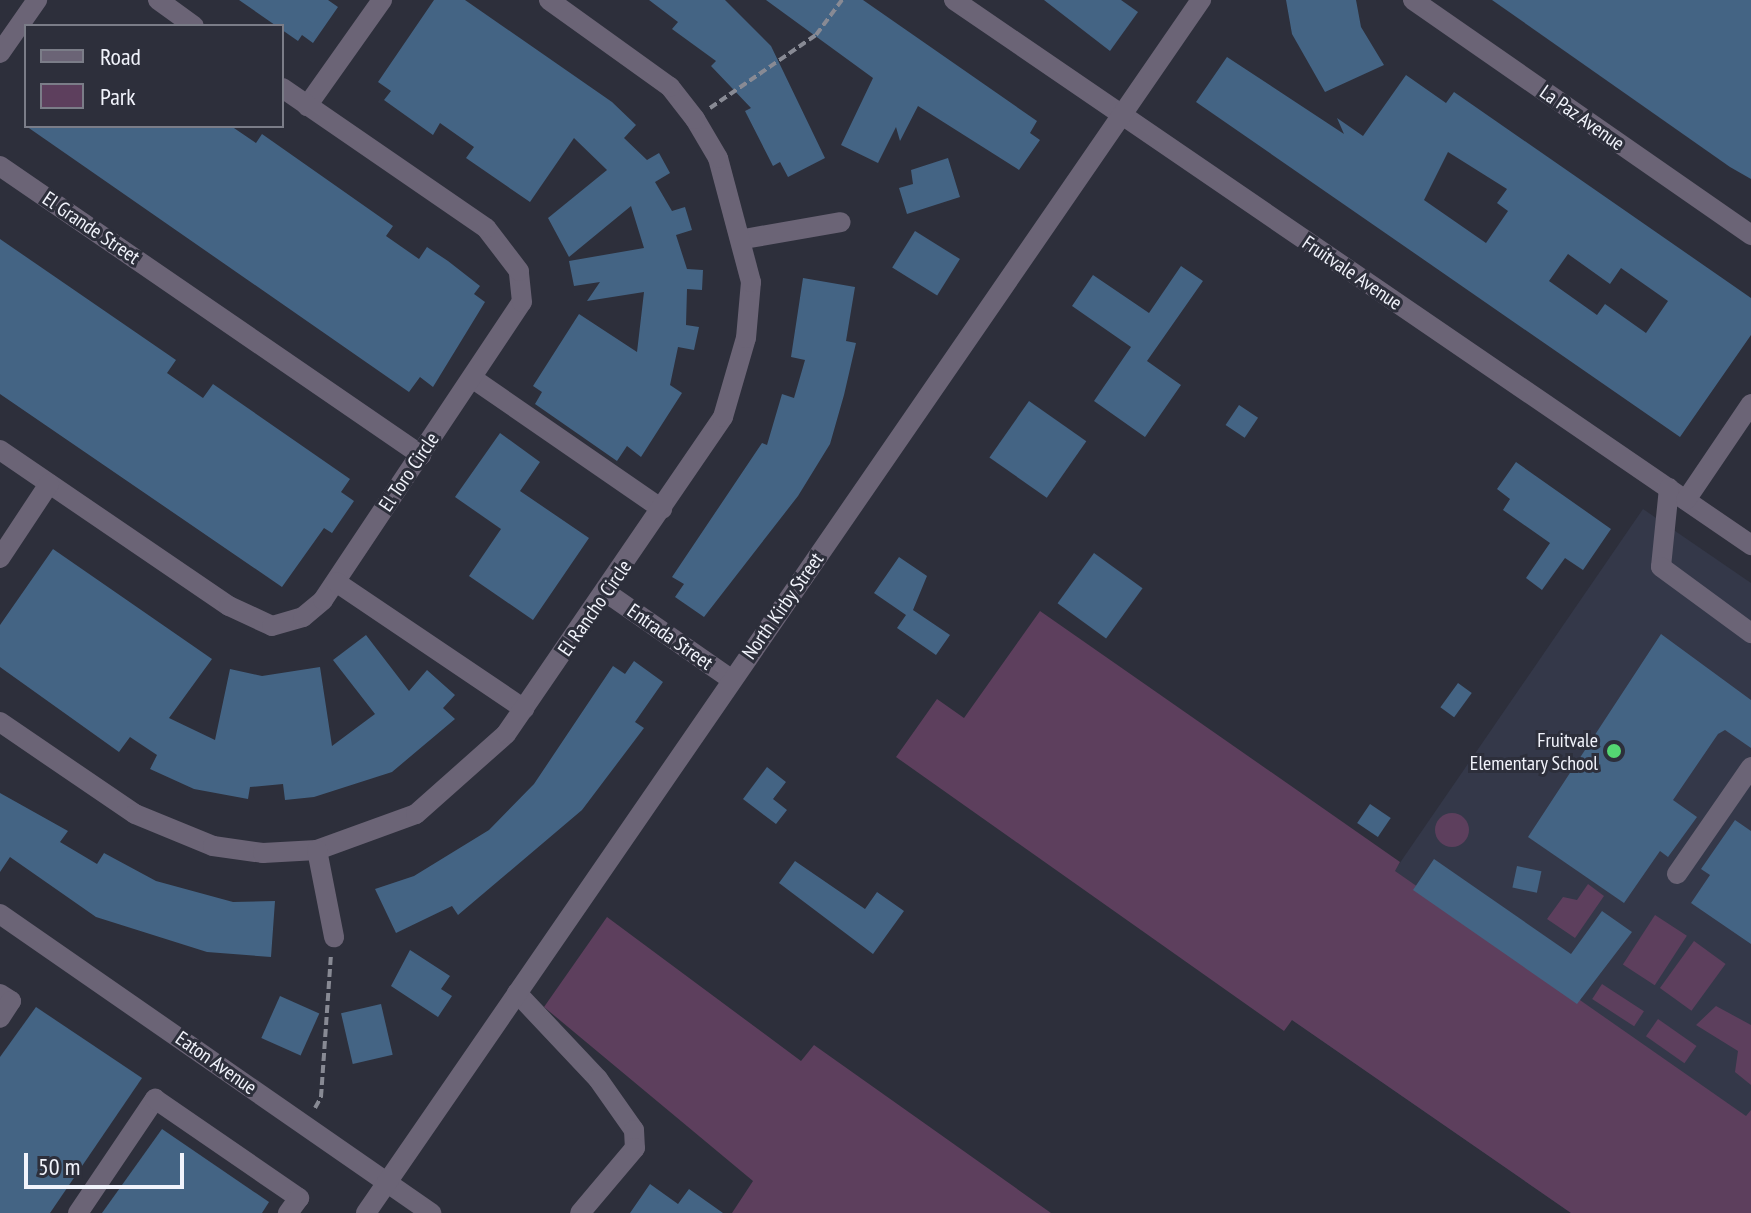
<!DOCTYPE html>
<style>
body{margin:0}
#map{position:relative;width:1751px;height:1213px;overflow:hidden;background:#2d2f3b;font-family:"PT Sans Narrow",sans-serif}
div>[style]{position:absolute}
.built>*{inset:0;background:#343849}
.green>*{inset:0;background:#5d3f5d;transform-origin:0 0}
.round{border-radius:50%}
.building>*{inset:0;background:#446484;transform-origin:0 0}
.path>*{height:4px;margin-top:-2px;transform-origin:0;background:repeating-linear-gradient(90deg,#888a94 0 8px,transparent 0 12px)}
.minor>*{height:20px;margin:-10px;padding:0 10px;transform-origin:10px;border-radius:10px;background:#6b6476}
.dots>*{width:22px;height:22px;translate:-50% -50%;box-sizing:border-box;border:4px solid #2d2f3b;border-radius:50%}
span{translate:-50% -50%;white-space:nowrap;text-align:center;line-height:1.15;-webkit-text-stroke:6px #2d2f3b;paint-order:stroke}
.street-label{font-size:20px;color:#f1f3fb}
.poi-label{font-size:20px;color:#f1f3fb}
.right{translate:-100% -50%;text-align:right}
.legend{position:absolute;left:24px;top:24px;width:260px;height:104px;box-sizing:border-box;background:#2d2f3b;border:2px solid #7b7d88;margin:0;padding:10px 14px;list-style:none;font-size:24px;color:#f1f3fb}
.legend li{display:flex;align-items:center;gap:16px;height:40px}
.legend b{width:40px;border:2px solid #7b7d88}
.scale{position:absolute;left:24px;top:1153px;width:160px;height:36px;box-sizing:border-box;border:4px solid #f1f3fb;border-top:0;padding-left:10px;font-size:24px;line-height:28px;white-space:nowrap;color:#f1f3fb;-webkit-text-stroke:6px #2d2f3b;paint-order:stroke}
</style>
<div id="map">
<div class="built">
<div style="clip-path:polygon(1643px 509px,1751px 583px,1751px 1213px,1571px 1213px,1292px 1020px)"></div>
</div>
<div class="green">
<div style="clip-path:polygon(1040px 611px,1400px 862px,1395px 871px,1746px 1116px,1751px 1110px,1751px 1213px,1571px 1213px,1292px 1020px,1284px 1031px,896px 757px,937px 699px,964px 718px)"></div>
<div class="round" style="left:1435px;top:813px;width:34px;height:34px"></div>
<div style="clip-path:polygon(1588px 884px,1604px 896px,1575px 938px,1547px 919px,1563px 897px,1577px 900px)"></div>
<div style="left:1655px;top:915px;width:38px;height:59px;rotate:33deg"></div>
<div style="clip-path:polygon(607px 917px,801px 1061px,814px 1045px,1051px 1213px,732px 1213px,753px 1181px,544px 1007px)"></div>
<div style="left:1694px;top:941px;width:39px;height:58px;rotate:36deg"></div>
<div style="left:1602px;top:984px;width:50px;height:18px;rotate:33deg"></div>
<div style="clip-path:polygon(1716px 1006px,1751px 1025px,1751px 1085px,1735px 1072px,1738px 1051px,1696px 1025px)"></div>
<div style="left:1658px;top:1019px;width:47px;height:21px;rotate:35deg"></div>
</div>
<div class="building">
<div style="clip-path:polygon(239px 0,328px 0,338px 7px,313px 43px,302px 35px,298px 41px)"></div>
<div style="clip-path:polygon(434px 0,465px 0,612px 102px,636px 125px,624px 138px,647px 160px,659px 153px,670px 173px,655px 182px,672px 211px,685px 207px,692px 230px,676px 235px,687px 269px,703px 270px,702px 290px,687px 289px,686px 325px,699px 327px,694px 350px,678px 347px,670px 385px,682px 393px,641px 457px,627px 446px,617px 461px,535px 404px,542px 392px,533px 386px,579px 314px,637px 352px,644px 292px,587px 301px,600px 282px,574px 286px,569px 261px,644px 248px,631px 206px,569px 257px,548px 218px,607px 170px,574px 138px,530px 202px,466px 158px,474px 147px,440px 123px,433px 135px,384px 100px,391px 91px,378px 82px)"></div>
<div style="clip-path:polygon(649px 0,725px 0,771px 46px,825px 158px,788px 177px,780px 162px,773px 166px,745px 111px,751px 108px,711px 66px,716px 61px,672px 29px,678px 22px)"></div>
<div style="clip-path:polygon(766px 0,863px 0,1037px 121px,1030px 133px,1040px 140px,1019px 170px,918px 106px,900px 141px,896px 127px,878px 163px,841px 145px,873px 78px)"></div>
<div style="clip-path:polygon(1044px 0,1121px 0,1138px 12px,1110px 51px)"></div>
<div style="clip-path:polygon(1286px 0,1356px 0,1361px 27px,1384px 65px,1325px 92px,1292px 34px)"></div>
<div style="clip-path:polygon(1492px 0,1751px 0,1751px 179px,1730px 167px)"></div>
<div style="clip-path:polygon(evenodd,1227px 57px,1344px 134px,1337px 118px,1363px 136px,1406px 75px,1446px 103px,1454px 92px,1751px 298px,1751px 335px,1680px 437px,1196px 102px,1227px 57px,1448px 152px,1507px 189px,1497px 203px,1508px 211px,1486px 243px,1424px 200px,1448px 152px,1227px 57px,1568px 254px,1610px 284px,1621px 268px,1668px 301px,1646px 333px,1605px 304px,1597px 315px,1549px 281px,1568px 254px)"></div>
<div style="clip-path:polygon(26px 126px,231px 126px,256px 143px,262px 134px,393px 226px,386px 236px,419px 259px,427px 247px,448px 261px,480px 286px,474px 294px,485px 302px,433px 387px,420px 377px,409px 392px)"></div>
<div style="clip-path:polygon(948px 158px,960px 197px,907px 214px,899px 188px,913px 184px,911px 170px)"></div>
<div style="left:915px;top:231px;width:53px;height:43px;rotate:32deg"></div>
<div style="clip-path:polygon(0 239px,176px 360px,167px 373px,203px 398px,213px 384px,350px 479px,341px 492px,354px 501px,332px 533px,324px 528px,282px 587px,0 394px)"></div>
<div style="clip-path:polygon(1181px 266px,1203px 281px,1147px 361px,1181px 385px,1145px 437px,1094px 401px,1131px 347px,1072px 306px,1093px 275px,1149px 313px)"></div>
<div style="clip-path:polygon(803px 278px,855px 287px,846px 341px,856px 343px,844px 395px,830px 444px,798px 496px,704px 617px,675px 597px,684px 584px,672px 577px,762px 443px,767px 445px,782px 394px,794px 398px,805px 360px,791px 357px)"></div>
<div style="left:1029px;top:401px;width:70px;height:69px;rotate:35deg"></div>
<div style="left:1239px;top:405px;width:23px;height:24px;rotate:34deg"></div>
<div style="clip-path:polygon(500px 433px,540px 462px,520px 491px,589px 538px,533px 620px,469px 576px,501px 529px,455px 497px)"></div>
<div style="clip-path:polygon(1516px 462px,1611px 529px,1583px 570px,1565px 558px,1542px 590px,1526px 578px,1550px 543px,1503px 510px,1510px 499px,1497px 489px)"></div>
<div style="clip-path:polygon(53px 549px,212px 659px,169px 718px,215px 740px,230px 669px,262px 676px,320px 667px,332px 746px,375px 714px,333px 660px,366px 635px,409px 691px,427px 670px,455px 695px,443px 708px,455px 719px,392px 772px,314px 797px,285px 800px,283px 784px,250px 787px,248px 799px,194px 789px,150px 769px,157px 755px,130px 737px,119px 752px,0 667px,0 625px)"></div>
<div style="left:1094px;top:553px;width:60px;height:62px;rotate:36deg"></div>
<div style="clip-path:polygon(899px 557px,927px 576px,913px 610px,950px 635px,936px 655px,897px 628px,906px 615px,874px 593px)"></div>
<div style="clip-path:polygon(1661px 634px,1751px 700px,1751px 748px,1725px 730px,1718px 734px,1673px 800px,1697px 817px,1668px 857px,1660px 851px,1624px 903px,1528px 837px)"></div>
<div style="clip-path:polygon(634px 661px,663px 682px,635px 722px,644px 728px,582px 810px,458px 915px,452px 906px,396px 933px,375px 889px,414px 876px,489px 830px,534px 784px,613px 666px,625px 674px)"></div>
<div style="left:1458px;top:683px;width:17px;height:30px;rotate:36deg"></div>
<div style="clip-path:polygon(767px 767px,786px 782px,773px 799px,787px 810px,776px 824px,743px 799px)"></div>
<div style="clip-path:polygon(0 793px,68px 831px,60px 842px,97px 864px,104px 853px,156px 881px,233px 902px,275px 901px,271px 957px,207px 952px,96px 917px,10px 857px,0 872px)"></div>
<div style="left:1370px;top:804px;width:25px;height:23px;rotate:34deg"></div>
<div style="clip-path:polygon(1735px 820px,1751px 831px,1751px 944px,1691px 903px,1710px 875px,1701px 869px)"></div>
<div style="clip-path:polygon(1434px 859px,1571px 954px,1602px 911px,1632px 932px,1577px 1004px,1413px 890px)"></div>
<div style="clip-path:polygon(795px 861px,865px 909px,877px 892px,904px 911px,873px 954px,779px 883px)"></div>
<div style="left:1517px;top:866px;width:25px;height:22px;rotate:12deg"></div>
<div style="clip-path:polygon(410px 950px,450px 976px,441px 989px,452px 996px,438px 1017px,391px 986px)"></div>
<div style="left:280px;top:996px;width:43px;height:46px;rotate:24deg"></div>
<div style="left:381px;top:1004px;width:52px;height:41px;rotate:77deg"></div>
<div style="clip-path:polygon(36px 1007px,142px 1078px,50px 1213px,0 1213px,0 1057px)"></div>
<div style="clip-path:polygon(162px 1129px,269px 1202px,262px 1213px,102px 1213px)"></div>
<div style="clip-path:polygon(650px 1184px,678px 1204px,689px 1189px,723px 1213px,630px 1213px)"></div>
</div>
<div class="path">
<div style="left:710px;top:108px;width:129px;rotate:-34.6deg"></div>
<div style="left:816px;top:35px;width:44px;rotate:-53.4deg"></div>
<div style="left:315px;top:1108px;width:13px;rotate:-61deg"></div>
<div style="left:321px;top:1097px;width:142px;rotate:-86deg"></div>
</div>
<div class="minor">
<div style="left:158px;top:0;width:44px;rotate:35.8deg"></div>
<div style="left:954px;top:0;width:966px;rotate:34.36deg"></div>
<div style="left:1413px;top:0;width:412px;rotate:34.8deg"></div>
<div style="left:0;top:53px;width:65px;rotate:-55.1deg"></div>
<div style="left:307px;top:106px;width:130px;rotate:-54.7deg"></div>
<div style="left:0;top:166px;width:511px;rotate:34.47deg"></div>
<div style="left:744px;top:239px;width:98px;rotate:-9.9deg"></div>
<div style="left:472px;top:378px;width:231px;rotate:34.6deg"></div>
<div style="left:0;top:450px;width:277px;rotate:34.3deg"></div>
<div style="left:229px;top:606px;width:47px;rotate:24.9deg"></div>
<div style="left:272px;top:626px;width:32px;rotate:-16deg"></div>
<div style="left:303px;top:617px;width:26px;rotate:-40deg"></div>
<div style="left:323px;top:600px;width:358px;rotate:-56.3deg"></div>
<div style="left:522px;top:302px;width:31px;rotate:-96deg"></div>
<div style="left:519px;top:271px;width:54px;rotate:-127.5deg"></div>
<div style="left:486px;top:228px;width:247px;rotate:-145.5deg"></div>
<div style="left:1669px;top:488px;width:79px;rotate:95.8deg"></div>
<div style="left:1661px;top:567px;width:112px;rotate:36.3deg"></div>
<div style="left:1686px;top:500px;width:116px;rotate:-55.9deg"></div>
<div style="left:0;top:558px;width:89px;rotate:-56.5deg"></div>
<div style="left:336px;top:582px;width:227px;rotate:34deg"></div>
<div style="left:607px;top:593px;width:152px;rotate:34.8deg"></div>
<div style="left:0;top:722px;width:163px;rotate:34.3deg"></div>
<div style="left:135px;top:814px;width:84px;rotate:22.3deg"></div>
<div style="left:213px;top:846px;width:50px;rotate:8deg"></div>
<div style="left:263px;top:853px;width:54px;rotate:-3.2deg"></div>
<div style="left:317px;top:850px;width:105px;rotate:-20deg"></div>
<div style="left:416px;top:814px;width:120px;rotate:-41.6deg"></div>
<div style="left:506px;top:734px;width:384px;rotate:-55.6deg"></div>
<div style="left:723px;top:417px;width:82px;rotate:-73.8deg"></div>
<div style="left:746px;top:338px;width:56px;rotate:-84.9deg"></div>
<div style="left:751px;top:282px;width:128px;rotate:-104.9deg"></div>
<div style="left:718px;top:158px;width:45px;rotate:-120.5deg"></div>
<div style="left:695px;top:119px;width:41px;rotate:-128deg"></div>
<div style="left:670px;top:87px;width:149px;rotate:-144.3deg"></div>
<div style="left:317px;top:850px;width:89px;rotate:78.9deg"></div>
<div style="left:1677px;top:874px;width:130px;rotate:-55.3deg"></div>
<div style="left:0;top:914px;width:525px;rotate:34.75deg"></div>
<div style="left:517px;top:993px;width:118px;rotate:46.7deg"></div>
<div style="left:598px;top:1079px;width:62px;rotate:54.8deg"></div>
<div style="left:634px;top:1130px;width:18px;rotate:87deg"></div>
<div style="left:635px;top:1148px;width:85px;rotate:130.2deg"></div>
<div style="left:0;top:994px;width:13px;rotate:32deg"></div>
<div style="left:11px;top:1001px;width:20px;rotate:123deg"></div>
<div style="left:78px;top:1213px;width:138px;rotate:-56deg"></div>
<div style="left:155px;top:1099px;width:175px;rotate:34.5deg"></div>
<div style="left:299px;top:1198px;width:19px;rotate:126deg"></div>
<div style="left:366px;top:1213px;width:1473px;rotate:-55.46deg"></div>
</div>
<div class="dots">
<div style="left:1614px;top:751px;background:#54d672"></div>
</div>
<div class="street-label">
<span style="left:1582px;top:118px;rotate:35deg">La Paz Avenue</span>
<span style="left:91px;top:228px;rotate:34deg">El Grande Street</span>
<span style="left:1352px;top:273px;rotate:34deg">Fruitvale Avenue</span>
<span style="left:409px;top:472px;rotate:-56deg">El Toro Circle</span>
<span style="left:783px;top:606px;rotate:-55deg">North Kirby Street</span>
<span style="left:595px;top:608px;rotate:-55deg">El Rancho Circle</span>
<span style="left:670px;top:637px;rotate:35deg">Entrada Street</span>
<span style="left:216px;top:1063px;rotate:35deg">Eaton Avenue</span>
</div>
<div class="poi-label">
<span class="right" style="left:1598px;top:752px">Fruitvale<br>Elementary School</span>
</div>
<ul class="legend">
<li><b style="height:10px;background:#6b6476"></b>Road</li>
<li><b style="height:22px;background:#5d3f5d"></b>Park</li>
</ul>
<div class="scale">50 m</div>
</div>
